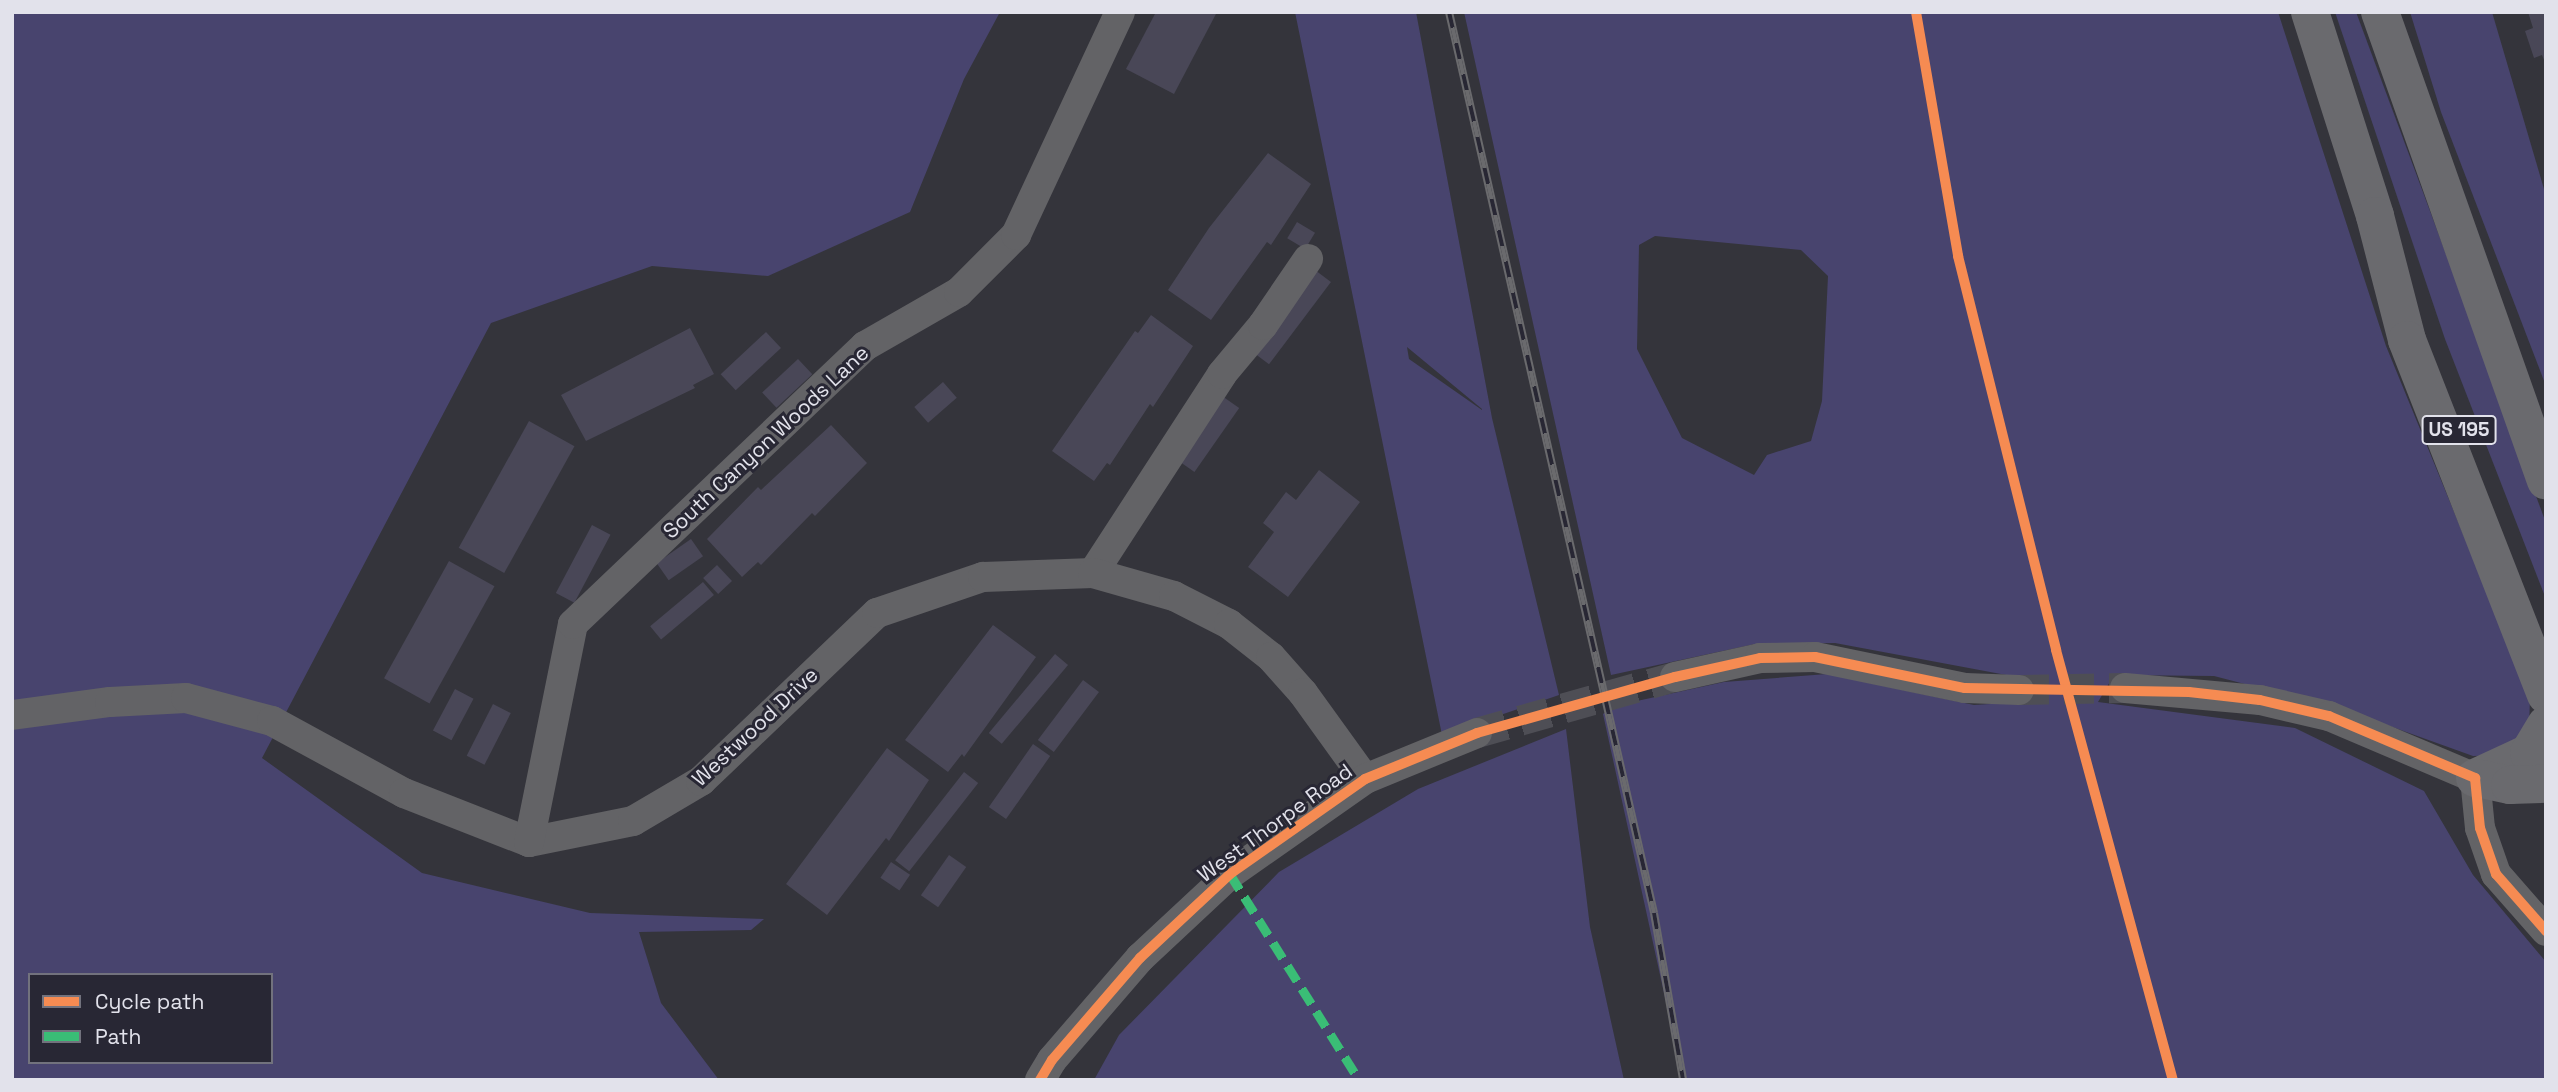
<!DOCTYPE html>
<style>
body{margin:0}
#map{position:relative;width:2558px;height:1092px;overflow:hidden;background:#34343b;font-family:"Space Grotesk",sans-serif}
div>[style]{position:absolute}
.green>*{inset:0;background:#48446e}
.building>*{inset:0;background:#494757;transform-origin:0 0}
.minor-tunnel>*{height:30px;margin-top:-15px;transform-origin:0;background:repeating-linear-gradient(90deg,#4e4e55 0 30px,transparent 0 45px)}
.minor>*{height:30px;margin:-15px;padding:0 15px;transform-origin:15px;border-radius:15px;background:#636366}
.highway>*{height:38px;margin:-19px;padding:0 19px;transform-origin:19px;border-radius:19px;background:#6a6a6e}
.rail>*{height:8px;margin-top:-4px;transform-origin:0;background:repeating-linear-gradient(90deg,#282734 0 16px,#6a6a6d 0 32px);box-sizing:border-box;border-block:2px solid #6a6a6d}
.quiet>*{height:9px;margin-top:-4.5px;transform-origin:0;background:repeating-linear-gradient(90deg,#3abd76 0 18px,transparent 0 27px)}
.cycleway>*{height:10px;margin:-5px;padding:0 5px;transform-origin:5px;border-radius:5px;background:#f68b52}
span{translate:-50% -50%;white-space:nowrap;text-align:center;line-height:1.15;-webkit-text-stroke:6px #282734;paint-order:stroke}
.shield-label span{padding:2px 5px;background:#282734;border:2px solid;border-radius:5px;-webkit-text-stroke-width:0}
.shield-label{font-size:19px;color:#e2e2eb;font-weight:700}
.street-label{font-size:21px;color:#e2e2eb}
.frame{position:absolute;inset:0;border:14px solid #e2e2eb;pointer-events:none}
.legend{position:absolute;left:28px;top:973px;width:245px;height:91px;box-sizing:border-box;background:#282734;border:2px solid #72727d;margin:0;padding:9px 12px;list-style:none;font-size:21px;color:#e2e2eb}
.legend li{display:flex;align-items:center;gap:14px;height:35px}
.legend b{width:35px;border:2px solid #72727d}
</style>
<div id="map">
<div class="green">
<div style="clip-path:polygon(evenodd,12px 12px,1000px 12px,964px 79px,910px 212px,768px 276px,652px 266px,491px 323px,262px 758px,422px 873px,590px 913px,764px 919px,751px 930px,639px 932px,661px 1003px,719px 1080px,12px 1080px,12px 12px,30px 975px,271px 975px,271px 1062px,30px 1062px,30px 975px)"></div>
<div style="clip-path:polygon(evenodd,1295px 12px,1416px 12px,1492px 418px,1559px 695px,1442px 735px,1295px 12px,1407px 347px,1482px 409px,1482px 410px,1409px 359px,1407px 347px)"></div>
<div style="clip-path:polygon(evenodd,1464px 12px,2278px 12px,2386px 346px,2530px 697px,2529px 731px,2508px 755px,2473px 756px,2345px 710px,2214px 676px,2114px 675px,2098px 702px,2295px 728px,2424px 791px,2473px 875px,2546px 962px,2546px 1080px,1683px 1080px,1603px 714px,1614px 706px,1724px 682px,1827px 674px,1974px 705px,2023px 702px,2017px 677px,1835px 643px,1755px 644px,1611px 675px,1464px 12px,1655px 236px,1801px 250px,1828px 276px,1822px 401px,1811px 441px,1767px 455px,1754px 475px,1682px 438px,1637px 349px,1639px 245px,1655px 236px)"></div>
<div style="clip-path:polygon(2335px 12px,2356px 12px,2546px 523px,2546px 599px,2445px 339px)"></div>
<div style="clip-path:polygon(2410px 12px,2492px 12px,2546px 196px,2546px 386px,2441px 112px)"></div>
<div style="clip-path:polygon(1566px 729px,1590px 927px,1624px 1080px,1094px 1080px,1119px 1035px,1279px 872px,1418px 789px)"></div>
</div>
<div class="building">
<div style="clip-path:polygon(1156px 12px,1217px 12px,1174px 94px,1126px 69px)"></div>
<div style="clip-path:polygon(2528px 12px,2546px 12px,2546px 65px,2542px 55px,2534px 58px,2525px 31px,2533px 28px)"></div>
<div style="clip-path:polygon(1268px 153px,1311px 184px,1271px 245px,1267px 242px,1211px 320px,1168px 290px,1209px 228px)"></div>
<div style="left:1297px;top:222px;width:21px;height:19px;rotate:31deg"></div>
<div style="left:1315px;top:270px;width:20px;height:103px;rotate:37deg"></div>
<div style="clip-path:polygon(1151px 315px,1193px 346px,1153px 407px,1150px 404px,1110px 465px,1107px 463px,1094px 481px,1052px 451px,1135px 331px,1138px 333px)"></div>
<div style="clip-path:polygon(690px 328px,714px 374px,693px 385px,695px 388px,586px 441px,561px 395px)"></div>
<div style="left:766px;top:332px;width:22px;height:62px;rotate:47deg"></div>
<div style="left:798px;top:359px;width:21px;height:49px;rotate:47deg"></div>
<div style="left:943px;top:382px;width:21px;height:38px;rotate:49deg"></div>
<div style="left:1222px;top:396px;width:21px;height:78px;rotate:35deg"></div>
<div style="left:529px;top:421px;width:52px;height:145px;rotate:29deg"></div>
<div style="clip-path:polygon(831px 425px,867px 463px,815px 516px,812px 513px,761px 565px,758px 562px,742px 577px,707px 539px,758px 487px,761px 490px)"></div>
<div style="clip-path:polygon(1319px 470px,1360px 502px,1288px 597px,1248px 567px,1274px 532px,1263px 523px,1286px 492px,1296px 500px)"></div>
<div style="left:592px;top:525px;width:21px;height:77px;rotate:28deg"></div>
<div style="left:691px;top:539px;width:21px;height:42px;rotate:55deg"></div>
<div style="left:449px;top:561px;width:52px;height:134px;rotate:29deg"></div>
<div style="left:717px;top:565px;width:22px;height:19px;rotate:47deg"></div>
<div style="left:703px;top:582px;width:17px;height:69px;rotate:50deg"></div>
<div style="clip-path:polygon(993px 625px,1036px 657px,964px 757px,962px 754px,948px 772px,905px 740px)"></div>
<div style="left:1055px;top:654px;width:17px;height:103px;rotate:40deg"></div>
<div style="left:1083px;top:680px;width:20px;height:75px;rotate:37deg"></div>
<div style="left:455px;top:689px;width:21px;height:47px;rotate:28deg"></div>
<div style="left:493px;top:704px;width:20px;height:58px;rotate:27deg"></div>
<div style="left:1033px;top:744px;width:21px;height:77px;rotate:35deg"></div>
<div style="clip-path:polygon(887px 748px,929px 780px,889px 841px,886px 838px,827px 915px,786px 884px)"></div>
<div style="left:964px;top:772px;width:18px;height:112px;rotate:38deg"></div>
<div style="left:949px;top:855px;width:21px;height:49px;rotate:35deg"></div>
<div style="left:891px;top:862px;width:23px;height:19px;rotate:34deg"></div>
</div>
<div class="minor-tunnel">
<div style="left:2019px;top:690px;width:106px;rotate:-1.1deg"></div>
<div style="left:1477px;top:733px;width:206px;rotate:-15.8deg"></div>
</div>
<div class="minor">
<div style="left:1093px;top:573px;width:237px;rotate:-57deg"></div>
<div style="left:1222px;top:374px;width:64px;rotate:-50.1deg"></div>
<div style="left:1263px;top:325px;width:80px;rotate:-55.7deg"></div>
<div style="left:1675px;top:677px;width:87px;rotate:-12.6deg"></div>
<div style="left:1760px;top:658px;width:55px;rotate:-1deg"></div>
<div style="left:1815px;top:657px;width:153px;rotate:11.7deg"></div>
<div style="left:1965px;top:688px;width:54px;rotate:2.1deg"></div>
<div style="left:2125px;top:688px;width:136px;rotate:5.1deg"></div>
<div style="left:2260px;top:700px;width:71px;rotate:13.1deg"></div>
<div style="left:2329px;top:716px;width:159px;rotate:23deg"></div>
<div style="left:2475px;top:778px;width:50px;rotate:84.3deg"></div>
<div style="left:2480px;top:828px;width:49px;rotate:70.8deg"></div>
<div style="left:2496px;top:874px;width:76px;rotate:48.7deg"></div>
<div style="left:12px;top:715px;width:99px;rotate:-7.6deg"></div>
<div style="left:110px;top:702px;width:76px;rotate:-3deg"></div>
<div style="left:186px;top:698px;width:89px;rotate:15deg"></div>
<div style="left:272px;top:721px;width:150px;rotate:28.6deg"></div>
<div style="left:404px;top:793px;width:134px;rotate:21.4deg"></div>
<div style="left:529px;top:842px;width:106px;rotate:-11.4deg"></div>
<div style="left:633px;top:821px;width:79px;rotate:-30.5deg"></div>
<div style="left:701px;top:781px;width:243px;rotate:-43.7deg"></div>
<div style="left:877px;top:613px;width:112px;rotate:-18.8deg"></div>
<div style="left:983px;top:577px;width:110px;rotate:-2.1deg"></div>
<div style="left:1093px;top:573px;width:84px;rotate:15.9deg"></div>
<div style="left:1174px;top:596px;width:62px;rotate:27deg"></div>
<div style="left:1229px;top:624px;width:53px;rotate:38.2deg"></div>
<div style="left:1271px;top:657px;width:48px;rotate:48.4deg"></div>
<div style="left:1303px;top:693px;width:106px;rotate:54.2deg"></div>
<div style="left:529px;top:842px;width:222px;rotate:-78.6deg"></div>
<div style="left:573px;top:624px;width:403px;rotate:-43.6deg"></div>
<div style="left:865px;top:346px;width:108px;rotate:-29.9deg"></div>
<div style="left:959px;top:292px;width:81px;rotate:-45deg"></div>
<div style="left:1016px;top:235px;width:246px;rotate:-65deg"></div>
<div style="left:1040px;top:1080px;width:23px;rotate:-59deg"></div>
<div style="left:1052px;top:1060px;width:135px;rotate:-49.2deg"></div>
<div style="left:1140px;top:958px;width:123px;rotate:-43deg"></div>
<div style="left:1230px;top:874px;width:165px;rotate:-35.1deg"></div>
<div style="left:1365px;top:779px;width:121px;rotate:-22.3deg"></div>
</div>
<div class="highway">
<div style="left:2310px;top:12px;width:214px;rotate:72.3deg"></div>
<div style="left:2375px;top:216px;width:128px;rotate:75.5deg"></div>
<div style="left:2407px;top:340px;width:381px;rotate:68.6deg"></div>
<div style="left:2380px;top:12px;width:497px;rotate:70.5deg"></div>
<div style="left:2475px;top:778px;width:60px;rotate:-24.8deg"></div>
<div style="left:2529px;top:753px;width:33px;rotate:-59deg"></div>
<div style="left:2477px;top:778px;width:34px;rotate:12deg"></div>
<div style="left:2510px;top:785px;width:36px;rotate:-2deg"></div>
</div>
<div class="rail">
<div style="left:1449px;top:12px;width:924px;rotate:77.18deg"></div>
<div style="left:1654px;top:913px;width:169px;rotate:80.1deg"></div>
</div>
<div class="quiet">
<div style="left:1230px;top:874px;width:243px;rotate:57.9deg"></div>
</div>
<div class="cycleway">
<div style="left:1916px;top:12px;width:248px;rotate:80.2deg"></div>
<div style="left:1958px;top:256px;width:406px;rotate:76deg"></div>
<div style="left:2056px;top:650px;width:446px;rotate:74.8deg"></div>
<div style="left:1040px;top:1080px;width:23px;rotate:-59deg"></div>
<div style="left:1052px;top:1060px;width:135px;rotate:-49.2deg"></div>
<div style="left:1140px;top:958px;width:123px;rotate:-43deg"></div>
<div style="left:1230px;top:874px;width:165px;rotate:-35.1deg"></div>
<div style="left:1365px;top:779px;width:121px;rotate:-22.3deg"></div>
<div style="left:1477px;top:733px;width:206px;rotate:-15.8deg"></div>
<div style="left:1675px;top:677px;width:87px;rotate:-12.6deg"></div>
<div style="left:1760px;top:658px;width:55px;rotate:-1deg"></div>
<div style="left:1815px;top:657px;width:153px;rotate:11.7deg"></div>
<div style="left:1965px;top:688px;width:224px;rotate:1deg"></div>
<div style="left:2189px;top:692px;width:71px;rotate:6.4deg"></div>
<div style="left:2260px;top:700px;width:71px;rotate:13.1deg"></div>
<div style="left:2329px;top:716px;width:159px;rotate:23deg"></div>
<div style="left:2475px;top:778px;width:50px;rotate:84.3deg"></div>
<div style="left:2480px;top:828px;width:49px;rotate:70.8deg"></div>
<div style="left:2496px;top:874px;width:76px;rotate:48.7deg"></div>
</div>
<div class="shield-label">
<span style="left:2459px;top:430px">US 195</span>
</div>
<div class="street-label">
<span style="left:766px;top:442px;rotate:-43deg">South Canyon Woods Lane</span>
<span style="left:755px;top:727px;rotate:-43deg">Westwood Drive</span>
<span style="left:1275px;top:823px;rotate:-36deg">West Thorpe Road</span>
</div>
<div class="frame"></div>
<ul class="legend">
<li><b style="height:9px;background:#f68b52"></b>Cycle path</li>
<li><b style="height:9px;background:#3abd76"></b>Path</li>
</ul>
</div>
